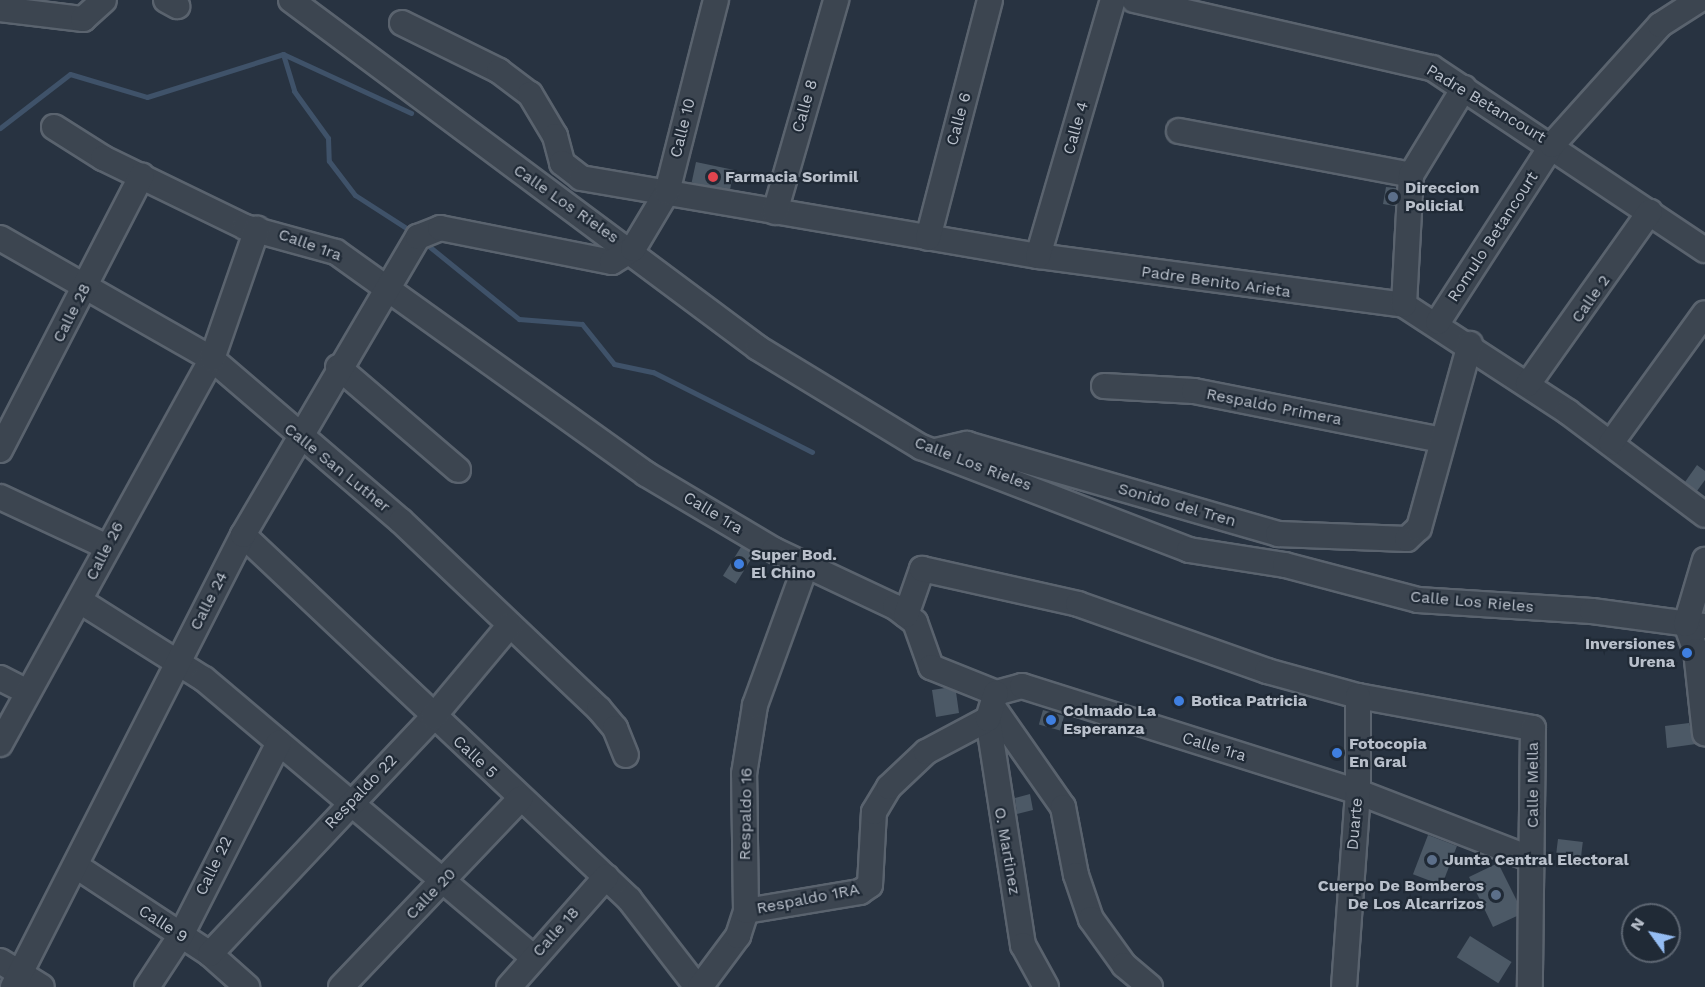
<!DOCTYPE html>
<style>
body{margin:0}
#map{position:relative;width:1705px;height:987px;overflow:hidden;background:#283341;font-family:"Work Sans",sans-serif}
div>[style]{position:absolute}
.stream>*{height:5px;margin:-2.5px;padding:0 2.5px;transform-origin:2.5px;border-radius:2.5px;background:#3f5269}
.building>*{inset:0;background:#4c5966;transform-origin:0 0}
.roads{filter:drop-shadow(2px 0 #5a636e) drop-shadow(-2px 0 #5a636e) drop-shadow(0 2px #5a636e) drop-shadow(0 -2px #5a636e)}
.minor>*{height:24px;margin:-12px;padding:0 12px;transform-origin:12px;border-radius:12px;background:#3c4550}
.dots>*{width:16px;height:16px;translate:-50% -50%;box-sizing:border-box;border:3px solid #202a36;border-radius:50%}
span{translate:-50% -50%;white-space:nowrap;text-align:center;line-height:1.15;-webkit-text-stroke:4.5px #202a36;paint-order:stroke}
.street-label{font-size:16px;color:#b9c0cb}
.poi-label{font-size:16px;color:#b9c0cb;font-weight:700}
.left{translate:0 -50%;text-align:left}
.right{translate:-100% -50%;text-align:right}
.north{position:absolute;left:1621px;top:903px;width:60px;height:60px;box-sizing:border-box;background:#202a36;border:2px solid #5d6672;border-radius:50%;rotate:303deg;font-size:16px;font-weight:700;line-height:24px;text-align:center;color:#b9c0cb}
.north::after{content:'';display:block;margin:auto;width:21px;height:27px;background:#95bdf3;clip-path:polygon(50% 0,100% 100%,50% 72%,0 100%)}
</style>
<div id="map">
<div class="stream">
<div style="left:283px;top:54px;width:39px;rotate:73deg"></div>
<div style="left:294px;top:91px;width:58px;rotate:54.1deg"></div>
<div style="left:328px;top:138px;width:23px;rotate:88deg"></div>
<div style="left:329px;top:161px;width:43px;rotate:52.6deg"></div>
<div style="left:355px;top:195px;width:70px;rotate:32.8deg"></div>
<div style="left:0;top:128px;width:88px;rotate:-37.6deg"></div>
<div style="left:70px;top:74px;width:80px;rotate:16.6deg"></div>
<div style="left:147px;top:97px;width:143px;rotate:-17.5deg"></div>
<div style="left:283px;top:54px;width:141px;rotate:24.7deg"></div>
<div style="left:425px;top:243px;width:121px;rotate:39deg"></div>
<div style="left:519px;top:319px;width:63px;rotate:4.5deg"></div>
<div style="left:582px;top:324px;width:51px;rotate:51.3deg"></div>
<div style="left:614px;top:364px;width:40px;rotate:12deg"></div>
<div style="left:653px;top:372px;width:178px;rotate:26.7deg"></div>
</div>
<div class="building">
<div style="left:696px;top:162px;width:39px;height:21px;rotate:12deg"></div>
<div style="clip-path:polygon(1386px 187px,1396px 188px,1395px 206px,1383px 204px)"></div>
<div style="clip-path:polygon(1697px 465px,1705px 471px,1705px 480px,1697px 491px,1685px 482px)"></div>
<div style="left:741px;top:547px;width:15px;height:34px;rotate:32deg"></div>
<div style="clip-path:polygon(945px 688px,956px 692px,959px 713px,936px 717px,932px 690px)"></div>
<div style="left:1043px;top:710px;width:22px;height:15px;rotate:16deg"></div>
<div style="clip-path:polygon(1689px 723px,1696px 744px,1667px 748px,1665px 726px)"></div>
<div style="clip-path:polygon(1030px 794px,1033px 810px,1017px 814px,1015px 798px)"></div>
<div style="left:1428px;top:835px;width:31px;height:42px;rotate:21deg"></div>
<div style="left:1558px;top:839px;width:25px;height:16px;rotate:7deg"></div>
<div style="clip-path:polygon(1498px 863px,1517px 901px,1517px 916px,1493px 927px,1469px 877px)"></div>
<div style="left:1470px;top:936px;width:49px;height:25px;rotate:32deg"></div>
</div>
<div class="roads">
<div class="minor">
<div style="left:166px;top:0;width:13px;rotate:29deg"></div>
<div style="left:291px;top:0;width:582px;rotate:36.69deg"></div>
<div style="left:758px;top:348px;width:191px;rotate:31.3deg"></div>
<div style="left:921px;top:447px;width:287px;rotate:21deg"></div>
<div style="left:1189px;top:550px;width:97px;rotate:8.9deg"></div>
<div style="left:1285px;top:565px;width:138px;rotate:14.7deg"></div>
<div style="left:1418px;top:600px;width:174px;rotate:3.6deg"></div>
<div style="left:1592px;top:611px;width:114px;rotate:7.6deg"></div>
<div style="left:1134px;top:0;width:306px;rotate:12.9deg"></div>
<div style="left:1432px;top:68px;width:328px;rotate:33.7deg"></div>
<div style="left:0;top:9px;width:84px;rotate:6.9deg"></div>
<div style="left:83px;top:19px;width:28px;rotate:-42deg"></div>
<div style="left:402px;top:23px;width:108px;rotate:26.3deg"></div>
<div style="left:499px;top:71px;width:39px;rotate:37deg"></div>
<div style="left:530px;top:94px;width:49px;rotate:59.2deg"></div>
<div style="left:555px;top:136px;width:28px;rotate:75deg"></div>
<div style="left:562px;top:163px;width:24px;rotate:38deg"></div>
<div style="left:581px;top:178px;width:464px;rotate:9.7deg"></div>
<div style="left:1038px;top:256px;width:369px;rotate:7.6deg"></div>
<div style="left:1404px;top:305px;width:196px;rotate:33.1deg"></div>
<div style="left:1568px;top:412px;width:171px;rotate:36.9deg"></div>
<div style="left:54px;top:127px;width:58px;rotate:32.3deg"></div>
<div style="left:103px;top:158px;width:158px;rotate:25.9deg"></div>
<div style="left:245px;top:227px;width:94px;rotate:15.4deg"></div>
<div style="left:336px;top:252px;width:381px;rotate:35.6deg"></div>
<div style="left:646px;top:474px;width:149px;rotate:30.7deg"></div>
<div style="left:774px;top:550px;width:134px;rotate:25.2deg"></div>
<div style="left:895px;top:607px;width:25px;rotate:37deg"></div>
<div style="left:915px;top:622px;width:48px;rotate:70.4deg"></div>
<div style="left:931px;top:667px;width:70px;rotate:21.8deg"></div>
<div style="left:996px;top:693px;width:27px;rotate:-15deg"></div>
<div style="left:1022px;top:686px;width:352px;rotate:17.5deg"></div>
<div style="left:1358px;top:792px;width:186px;rotate:21.1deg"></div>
<div style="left:1179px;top:131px;width:236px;rotate:10.7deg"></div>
<div style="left:1411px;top:175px;width:130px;rotate:93.1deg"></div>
<div style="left:1411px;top:175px;width:102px;rotate:-58.7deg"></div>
<div style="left:775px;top:212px;width:221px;rotate:-73.9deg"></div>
<div style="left:0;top:238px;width:244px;rotate:29.7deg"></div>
<div style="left:212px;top:359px;width:249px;rotate:40.6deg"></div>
<div style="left:401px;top:521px;width:273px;rotate:43.5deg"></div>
<div style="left:599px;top:709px;width:25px;rotate:50deg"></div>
<div style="left:615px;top:728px;width:29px;rotate:68deg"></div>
<div style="left:928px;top:238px;width:246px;rotate:-75.4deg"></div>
<div style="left:1038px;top:256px;width:267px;rotate:-73.7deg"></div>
<div style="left:1438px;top:322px;width:211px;rotate:-57.2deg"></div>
<div style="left:1552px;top:145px;width:161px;rotate:-48deg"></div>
<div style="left:1660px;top:25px;width:46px;rotate:-32.7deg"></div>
<div style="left:338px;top:367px;width:158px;rotate:40.6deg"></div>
<div style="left:1528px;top:384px;width:211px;rotate:-54.7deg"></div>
<div style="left:1104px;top:386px;width:90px;rotate:3.2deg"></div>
<div style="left:1194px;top:391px;width:253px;rotate:11.2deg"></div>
<div style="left:1611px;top:443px;width:160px;rotate:-54.1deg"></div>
<div style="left:0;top:450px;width:309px;rotate:-62.7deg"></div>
<div style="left:936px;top:451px;width:32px;rotate:-13deg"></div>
<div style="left:967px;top:444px;width:324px;rotate:16.1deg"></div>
<div style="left:1278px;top:534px;width:129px;rotate:2.2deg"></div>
<div style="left:1407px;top:539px;width:16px;rotate:-43deg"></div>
<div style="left:1419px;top:528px;width:191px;rotate:-74.5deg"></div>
<div style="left:0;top:497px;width:118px;rotate:25deg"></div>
<div style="left:243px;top:535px;width:531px;rotate:43.32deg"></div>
<div style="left:629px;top:899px;width:111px;rotate:52.3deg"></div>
<div style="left:80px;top:601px;width:146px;rotate:32.2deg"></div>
<div style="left:204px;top:679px;width:431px;rotate:40.2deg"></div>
<div style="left:906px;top:615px;width:49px;rotate:-70.8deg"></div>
<div style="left:922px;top:569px;width:160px;rotate:12.6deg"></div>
<div style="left:1078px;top:604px;width:201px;rotate:19.5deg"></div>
<div style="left:1267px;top:671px;width:94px;rotate:15.4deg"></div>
<div style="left:1358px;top:696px;width:178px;rotate:10.4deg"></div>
<div style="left:1533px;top:728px;width:259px;rotate:90.7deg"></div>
<div style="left:1686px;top:624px;width:29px;rotate:70deg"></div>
<div style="left:1696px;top:651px;width:83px;rotate:83.8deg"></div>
<div style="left:1686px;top:624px;width:67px;rotate:-73.5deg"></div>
<div style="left:0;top:678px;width:29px;rotate:27deg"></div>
<div style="left:995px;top:710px;width:118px;rotate:55deg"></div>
<div style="left:1063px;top:807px;width:69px;rotate:79.2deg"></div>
<div style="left:1076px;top:875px;width:46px;rotate:71.2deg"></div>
<div style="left:1091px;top:919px;width:57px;rotate:54.3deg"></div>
<div style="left:1124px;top:965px;width:34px;rotate:40deg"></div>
<div style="left:988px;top:719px;width:229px;rotate:81.2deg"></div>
<div style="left:1023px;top:945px;width:48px;rotate:61.3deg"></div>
<div style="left:0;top:744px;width:440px;rotate:-61.2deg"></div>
<div style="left:212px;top:359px;width:138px;rotate:-70.9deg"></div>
<div style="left:76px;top:866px;width:160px;rotate:33.3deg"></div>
<div style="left:210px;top:954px;width:50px;rotate:41.7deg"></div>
<div style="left:746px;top:911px;width:116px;rotate:-9.5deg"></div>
<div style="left:860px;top:892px;width:12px;rotate:-35deg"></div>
<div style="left:870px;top:885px;width:73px;rotate:-86.9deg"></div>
<div style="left:874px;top:812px;width:29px;rotate:-59deg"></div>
<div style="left:889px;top:787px;width:51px;rotate:-43.4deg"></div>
<div style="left:926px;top:752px;width:70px;rotate:-28deg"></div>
<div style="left:988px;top:719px;width:27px;rotate:-73deg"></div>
<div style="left:210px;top:954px;width:325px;rotate:-46.7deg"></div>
<div style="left:433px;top:717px;width:119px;rotate:-50.1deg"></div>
<div style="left:0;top:961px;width:49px;rotate:31.8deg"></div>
<div style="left:13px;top:987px;width:507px;rotate:-63.03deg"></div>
<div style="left:243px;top:535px;width:346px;rotate:-59.6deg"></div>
<div style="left:418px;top:237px;width:24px;rotate:-22deg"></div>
<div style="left:440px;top:228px;width:175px;rotate:11.2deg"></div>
<div style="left:612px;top:262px;width:25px;rotate:-32deg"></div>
<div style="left:633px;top:249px;width:66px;rotate:-59.2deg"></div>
<div style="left:667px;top:192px;width:198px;rotate:-75.7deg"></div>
<div style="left:147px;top:987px;width:62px;rotate:-56.8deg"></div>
<div style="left:181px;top:935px;width:216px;rotate:-63deg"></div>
<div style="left:341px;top:987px;width:260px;rotate:-46.4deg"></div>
<div style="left:509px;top:987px;width:147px;rotate:-48.6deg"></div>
<div style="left:700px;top:987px;width:64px;rotate:-53.3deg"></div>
<div style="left:738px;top:936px;width:26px;rotate:-72deg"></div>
<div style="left:746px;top:911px;width:137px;rotate:-90.8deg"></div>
<div style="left:744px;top:774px;width:70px;rotate:-80.9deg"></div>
<div style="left:755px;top:705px;width:149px;rotate:-70deg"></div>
<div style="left:1344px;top:987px;width:196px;rotate:-85.9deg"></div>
<div style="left:1358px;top:792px;width:96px;rotate:-90deg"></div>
</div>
</div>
<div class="dots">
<div style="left:713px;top:177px;background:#e0444e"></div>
<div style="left:1393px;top:197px;background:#5c6f8a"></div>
<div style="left:739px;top:564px;background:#3f7fe0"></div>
<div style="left:1687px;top:653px;background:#3f7fe0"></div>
<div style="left:1179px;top:701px;background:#3f7fe0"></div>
<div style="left:1051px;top:720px;background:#3f7fe0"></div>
<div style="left:1337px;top:753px;background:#3f7fe0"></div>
<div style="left:1432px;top:860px;background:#5c6f8a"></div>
<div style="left:1496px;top:895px;background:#5c6f8a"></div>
</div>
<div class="street-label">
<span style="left:1486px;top:104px;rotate:31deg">Padre Betancourt</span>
<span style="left:805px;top:106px;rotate:-74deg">Calle 8</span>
<span style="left:959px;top:119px;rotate:-75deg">Calle 6</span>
<span style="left:683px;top:128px;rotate:-76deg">Calle 10</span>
<span style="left:1076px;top:128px;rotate:-74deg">Calle 4</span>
<span style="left:566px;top:204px;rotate:35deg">Calle Los Rieles</span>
<span style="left:1493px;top:237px;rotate:-57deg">Romulo Betancourt</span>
<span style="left:310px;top:245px;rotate:20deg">Calle 1ra</span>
<span style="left:1216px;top:282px;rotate:8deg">Padre Benito Arieta</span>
<span style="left:1591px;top:299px;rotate:-55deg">Calle 2</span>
<span style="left:72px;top:313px;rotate:-63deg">Calle 28</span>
<span style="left:1274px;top:407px;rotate:11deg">Respaldo Primera</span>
<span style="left:973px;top:464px;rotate:21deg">Calle Los Rieles</span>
<span style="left:337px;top:468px;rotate:39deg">Calle San Luther</span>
<span style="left:1177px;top:505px;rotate:16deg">Sonido del Tren</span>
<span style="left:713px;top:513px;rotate:31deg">Calle 1ra</span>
<span style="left:105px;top:551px;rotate:-63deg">Calle 26</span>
<span style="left:209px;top:601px;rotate:-63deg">Calle 24</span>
<span style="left:1472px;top:602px;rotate:5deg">Calle Los Rieles</span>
<span style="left:1214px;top:747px;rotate:17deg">Calle 1ra</span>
<span style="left:475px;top:757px;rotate:43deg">Calle 5</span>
<span style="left:1533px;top:785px;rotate:-90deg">Calle Mella</span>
<span style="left:361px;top:792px;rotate:-46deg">Respaldo 22</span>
<span style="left:746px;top:814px;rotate:-89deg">Respaldo 16</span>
<span style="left:1355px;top:824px;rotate:-85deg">Duarte</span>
<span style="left:1007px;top:851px;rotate:80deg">O. Martinez</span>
<span style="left:214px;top:866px;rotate:-64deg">Calle 22</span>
<span style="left:431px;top:894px;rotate:-46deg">Calle 20</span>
<span style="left:808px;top:899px;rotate:-11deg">Respaldo 1RA</span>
<span style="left:163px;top:924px;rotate:33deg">Calle 9</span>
<span style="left:556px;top:932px;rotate:-48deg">Calle 18</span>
</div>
<div class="poi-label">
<span class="left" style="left:725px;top:177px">Farmacia Sorimil</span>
<span class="left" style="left:1405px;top:197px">Direccion<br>Policial</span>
<span class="left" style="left:751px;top:564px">Super Bod.<br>El Chino</span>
<span class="right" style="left:1675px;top:653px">Inversiones<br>Urena</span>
<span class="left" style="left:1191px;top:701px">Botica Patricia</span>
<span class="left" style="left:1063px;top:720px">Colmado La<br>Esperanza</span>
<span class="left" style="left:1349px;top:753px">Fotocopia<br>En Gral</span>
<span class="left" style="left:1444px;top:860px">Junta Central Electoral</span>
<span class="right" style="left:1484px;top:895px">Cuerpo De Bomberos<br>De Los Alcarrizos</span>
</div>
<div class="north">N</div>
</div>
